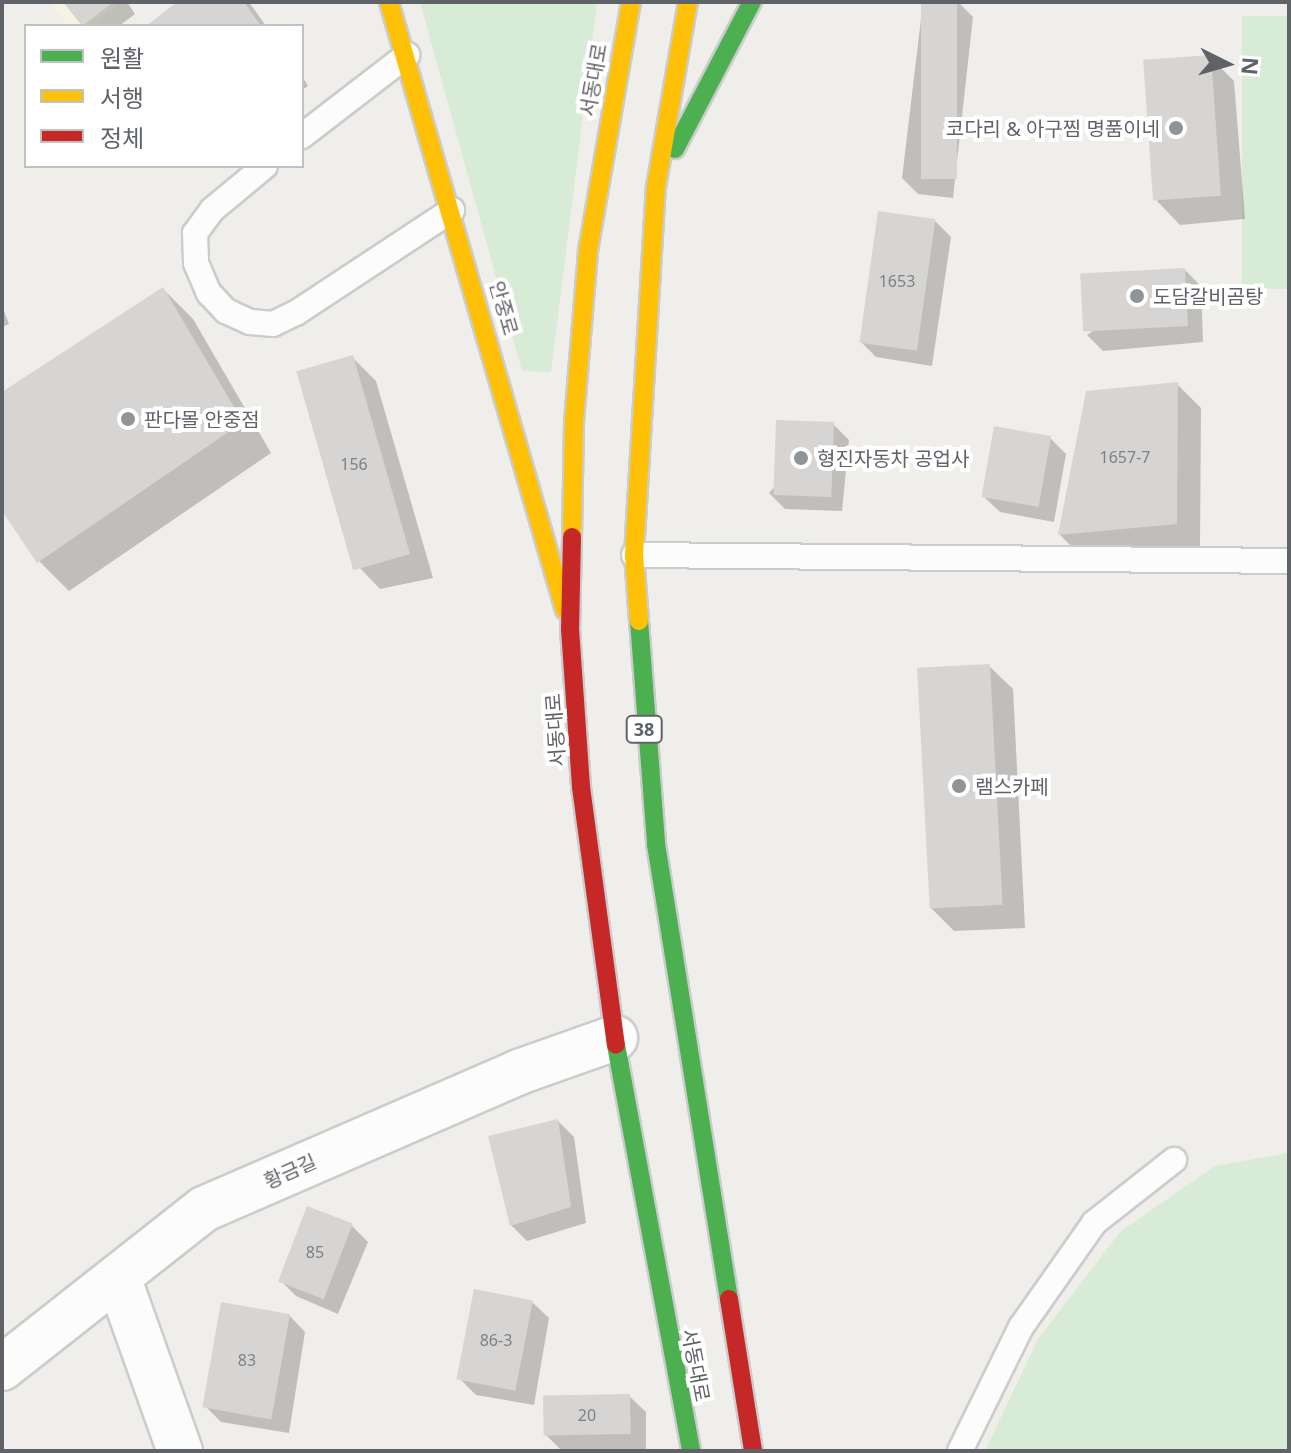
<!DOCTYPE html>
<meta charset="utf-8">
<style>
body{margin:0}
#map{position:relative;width:1291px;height:1453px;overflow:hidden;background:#efeeea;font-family:"Noto Sans","Noto Sans KR",sans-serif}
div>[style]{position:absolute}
.commercial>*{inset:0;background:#f7f3e4}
.green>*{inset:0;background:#d8ebd6;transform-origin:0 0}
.shadow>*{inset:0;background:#0003}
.building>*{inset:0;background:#d6d5d3;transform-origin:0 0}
.roads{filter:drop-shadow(2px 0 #cbcccc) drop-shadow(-2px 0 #cbcccc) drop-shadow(0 2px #cbcccc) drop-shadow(0 -2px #cbcccc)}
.lane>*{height:24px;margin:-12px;padding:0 12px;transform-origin:12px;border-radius:12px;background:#fdfcfc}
.street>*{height:44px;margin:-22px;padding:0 22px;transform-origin:22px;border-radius:22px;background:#fdfcfc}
.fast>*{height:18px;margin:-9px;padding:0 9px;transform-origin:9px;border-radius:9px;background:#4caf50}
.slow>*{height:18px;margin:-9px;padding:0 9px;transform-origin:9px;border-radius:9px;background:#ffc107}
.jam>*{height:18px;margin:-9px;padding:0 9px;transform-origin:9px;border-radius:9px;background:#c62828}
.dots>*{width:22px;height:22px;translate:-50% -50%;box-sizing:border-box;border:4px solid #fff;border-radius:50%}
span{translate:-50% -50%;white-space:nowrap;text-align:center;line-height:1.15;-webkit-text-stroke:8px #fff;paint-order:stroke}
.number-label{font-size:16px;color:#7e8184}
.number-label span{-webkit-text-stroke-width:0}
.shield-label span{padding:2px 6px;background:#fff;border:2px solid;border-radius:6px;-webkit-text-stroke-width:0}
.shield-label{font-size:18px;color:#5f6368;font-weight:700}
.street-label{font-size:20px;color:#5f6368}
.poi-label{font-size:20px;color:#5f6368}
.right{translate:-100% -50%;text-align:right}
.left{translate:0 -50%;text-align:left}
.frame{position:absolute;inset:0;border:4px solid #5f6368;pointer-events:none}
.legend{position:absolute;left:24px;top:24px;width:280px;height:144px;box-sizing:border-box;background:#fff;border:2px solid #bfc1c3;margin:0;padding:10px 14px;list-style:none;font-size:24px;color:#5f6368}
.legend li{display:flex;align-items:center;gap:16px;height:40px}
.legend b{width:40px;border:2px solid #bfc1c3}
.north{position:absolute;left:1187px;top:24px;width:80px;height:80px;-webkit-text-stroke:6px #fff;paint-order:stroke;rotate:95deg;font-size:22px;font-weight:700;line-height:32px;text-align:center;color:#5f6368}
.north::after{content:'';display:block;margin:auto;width:28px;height:36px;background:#5f6368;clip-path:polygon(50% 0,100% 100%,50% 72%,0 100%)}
</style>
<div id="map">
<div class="commercial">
<div style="clip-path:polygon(51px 2px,120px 2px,92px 26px,68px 26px)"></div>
</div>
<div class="green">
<div style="clip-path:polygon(420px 2px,597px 2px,551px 372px,522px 371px)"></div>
<div style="left:1242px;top:16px;width:47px;height:273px"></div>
<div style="clip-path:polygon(1289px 1153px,1289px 1451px,985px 1451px,1038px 1339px,1121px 1231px,1215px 1166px)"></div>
</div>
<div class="shadow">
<div style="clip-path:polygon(66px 2px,127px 2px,135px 14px,119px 26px,83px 26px)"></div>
<div style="clip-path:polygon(180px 2px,249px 2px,266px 26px,149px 26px)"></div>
<div style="clip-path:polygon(923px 2px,958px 2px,973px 17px,953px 198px,918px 194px,902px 178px)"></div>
<div style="clip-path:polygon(1210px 57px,1234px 81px,1245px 219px,1180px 225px,1157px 201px)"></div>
<div style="clip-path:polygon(302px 76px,308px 86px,302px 90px)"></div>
<div style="clip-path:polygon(935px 221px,951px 237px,932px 366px,876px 357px,860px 341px)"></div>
<div style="clip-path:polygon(1185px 270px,1201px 286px,1203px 342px,1103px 351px,1087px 335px)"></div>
<div style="clip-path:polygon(163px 289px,193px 319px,271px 453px,69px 591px,39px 561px,2px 507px,2px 394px)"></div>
<div style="clip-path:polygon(2px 306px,9px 324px,2px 327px)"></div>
<div style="clip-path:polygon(352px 357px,376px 381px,433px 578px,380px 589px,357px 565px)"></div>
<div style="clip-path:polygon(1177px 384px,1201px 408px,1200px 547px,1083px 558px,1060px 535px)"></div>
<div style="clip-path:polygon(833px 424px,849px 440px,842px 511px,785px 509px,769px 493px)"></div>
<div style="clip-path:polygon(1050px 438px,1066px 454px,1054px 522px,1000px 512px,983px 496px)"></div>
<div style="clip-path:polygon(989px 666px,1013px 689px,1025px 928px,954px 931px,930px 907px)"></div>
<div style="clip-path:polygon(558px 1121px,574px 1137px,586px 1223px,527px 1241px,511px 1225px)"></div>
<div style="clip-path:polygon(352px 1226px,368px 1242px,338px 1314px,296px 1296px,280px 1280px)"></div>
<div style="clip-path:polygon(532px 1302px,549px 1318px,534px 1405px,476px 1395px,460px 1379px)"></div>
<div style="clip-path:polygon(289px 1315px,305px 1332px,289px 1433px,221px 1422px,205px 1406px)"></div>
<div style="clip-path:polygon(629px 1396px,646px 1412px,646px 1450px,562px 1451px,546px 1435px)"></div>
</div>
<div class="building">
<div style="clip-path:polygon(63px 2px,114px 2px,82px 26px)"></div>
<div style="clip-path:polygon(177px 2px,244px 2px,261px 26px,146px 26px)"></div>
<div style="left:921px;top:2px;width:36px;height:177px"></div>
<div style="left:1211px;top:55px;width:141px;height:68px;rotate:86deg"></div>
<div style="left:878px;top:211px;width:58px;height:133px;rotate:8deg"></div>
<div style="left:1185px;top:268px;width:58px;height:105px;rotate:87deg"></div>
<div style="clip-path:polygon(163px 287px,243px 422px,37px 563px,2px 511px,2px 392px)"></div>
<div style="left:353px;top:355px;width:207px;height:59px;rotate:74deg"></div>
<div style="clip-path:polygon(1178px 382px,1177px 524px,1058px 535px,1086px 391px)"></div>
<div style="left:776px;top:420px;width:58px;height:75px;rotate:2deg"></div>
<div style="left:994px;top:426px;width:58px;height:72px;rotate:10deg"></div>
<div style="left:990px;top:664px;width:241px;height:73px;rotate:87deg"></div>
<div style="clip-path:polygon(558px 1119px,571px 1207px,510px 1226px,488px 1136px)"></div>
<div style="left:307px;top:1206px;width:49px;height:81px;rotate:21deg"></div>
<div style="left:474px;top:1289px;width:60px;height:92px;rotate:11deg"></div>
<div style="left:221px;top:1302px;width:70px;height:107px;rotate:10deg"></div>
<div style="left:630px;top:1394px;width:40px;height:87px;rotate:89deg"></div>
</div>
<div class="roads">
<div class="lane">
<div style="left:302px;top:136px;width:133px;rotate:-37.6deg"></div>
<div style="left:265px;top:166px;width:69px;rotate:140.3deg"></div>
<div style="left:212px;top:210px;width:29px;rotate:126deg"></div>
<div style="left:195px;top:233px;width:30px;rotate:88deg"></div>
<div style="left:196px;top:263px;width:33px;rotate:67deg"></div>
<div style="left:209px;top:293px;width:25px;rotate:47deg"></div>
<div style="left:226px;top:311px;width:26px;rotate:25deg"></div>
<div style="left:250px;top:322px;width:23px;rotate:5deg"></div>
<div style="left:273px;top:324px;width:25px;rotate:-26deg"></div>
<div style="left:296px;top:313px;width:187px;rotate:-33.4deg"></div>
<div style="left:634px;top:555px;width:655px;rotate:0.52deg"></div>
<div style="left:960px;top:1451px;width:138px;rotate:-63.8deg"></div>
<div style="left:1021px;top:1327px;width:127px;rotate:-54.9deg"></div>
<div style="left:1094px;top:1223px;width:102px;rotate:-38.2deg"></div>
</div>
<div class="street">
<div style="left:119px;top:1280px;width:182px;rotate:70.4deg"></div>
<div style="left:2px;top:1368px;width:257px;rotate:-38.2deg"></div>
<div style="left:204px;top:1209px;width:344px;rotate:-23.5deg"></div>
<div style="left:519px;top:1072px;width:102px;rotate:-19.5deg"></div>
</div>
<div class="fast">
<div style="left:675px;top:149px;width:166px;rotate:-62.4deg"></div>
<div style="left:639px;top:621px;width:224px;rotate:85.6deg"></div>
<div style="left:656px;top:844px;width:461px;rotate:80.9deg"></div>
<div style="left:616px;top:1045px;width:413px;rotate:79.5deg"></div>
</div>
<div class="slow">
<div style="left:389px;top:2px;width:633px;rotate:73.86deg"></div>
<div style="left:572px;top:537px;width:115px;rotate:-89deg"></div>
<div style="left:574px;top:422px;width:172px;rotate:-85.3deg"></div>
<div style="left:588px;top:251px;width:253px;rotate:-80.2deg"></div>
<div style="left:639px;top:621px;width:66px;rotate:-94.3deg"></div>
<div style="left:634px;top:555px;width:369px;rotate:-86.6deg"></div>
<div style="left:656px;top:187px;width:188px;rotate:-80.2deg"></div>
</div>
<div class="jam">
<div style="left:572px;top:537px;width:92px;rotate:91.2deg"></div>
<div style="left:570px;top:629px;width:158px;rotate:86deg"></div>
<div style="left:581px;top:787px;width:260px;rotate:82.3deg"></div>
<div style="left:729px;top:1299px;width:154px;rotate:81deg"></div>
</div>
</div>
<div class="dots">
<div style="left:1176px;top:128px;background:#919496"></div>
<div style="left:1137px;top:296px;background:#919496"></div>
<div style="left:128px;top:419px;background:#919496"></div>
<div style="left:801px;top:458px;background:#919496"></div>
<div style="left:959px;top:786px;background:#919496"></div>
</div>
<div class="number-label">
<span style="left:897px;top:281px">1653</span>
<span style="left:1125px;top:457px">1657-7</span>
<span style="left:354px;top:464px">156</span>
<span style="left:315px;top:1252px">85</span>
<span style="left:496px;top:1340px">86-3</span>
<span style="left:247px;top:1360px">83</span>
<span style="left:587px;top:1415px">20</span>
</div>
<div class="shield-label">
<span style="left:644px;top:729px">38</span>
</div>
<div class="street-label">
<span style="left:593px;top:80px;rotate:-80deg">서동대로</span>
<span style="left:504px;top:308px;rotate:74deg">안중로</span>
<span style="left:555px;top:730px;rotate:-94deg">서동대로</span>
<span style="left:290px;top:1171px;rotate:-24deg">황금길</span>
<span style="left:696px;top:1365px;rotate:79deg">서동대로</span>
</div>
<div class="poi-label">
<span class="right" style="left:1160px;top:128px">코다리 &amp; 아구찜 명품이네</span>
<span class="left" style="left:1153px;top:296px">도담갈비곰탕</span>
<span class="left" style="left:144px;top:419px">판다몰 안중점</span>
<span class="left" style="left:817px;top:458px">형진자동차 공업사</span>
<span class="left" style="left:975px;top:786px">램스카페</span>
</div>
<div class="frame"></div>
<ul class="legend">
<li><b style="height:10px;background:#4caf50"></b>원활</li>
<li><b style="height:10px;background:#ffc107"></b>서행</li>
<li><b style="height:10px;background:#c62828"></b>정체</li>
</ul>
<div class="north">N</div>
</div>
